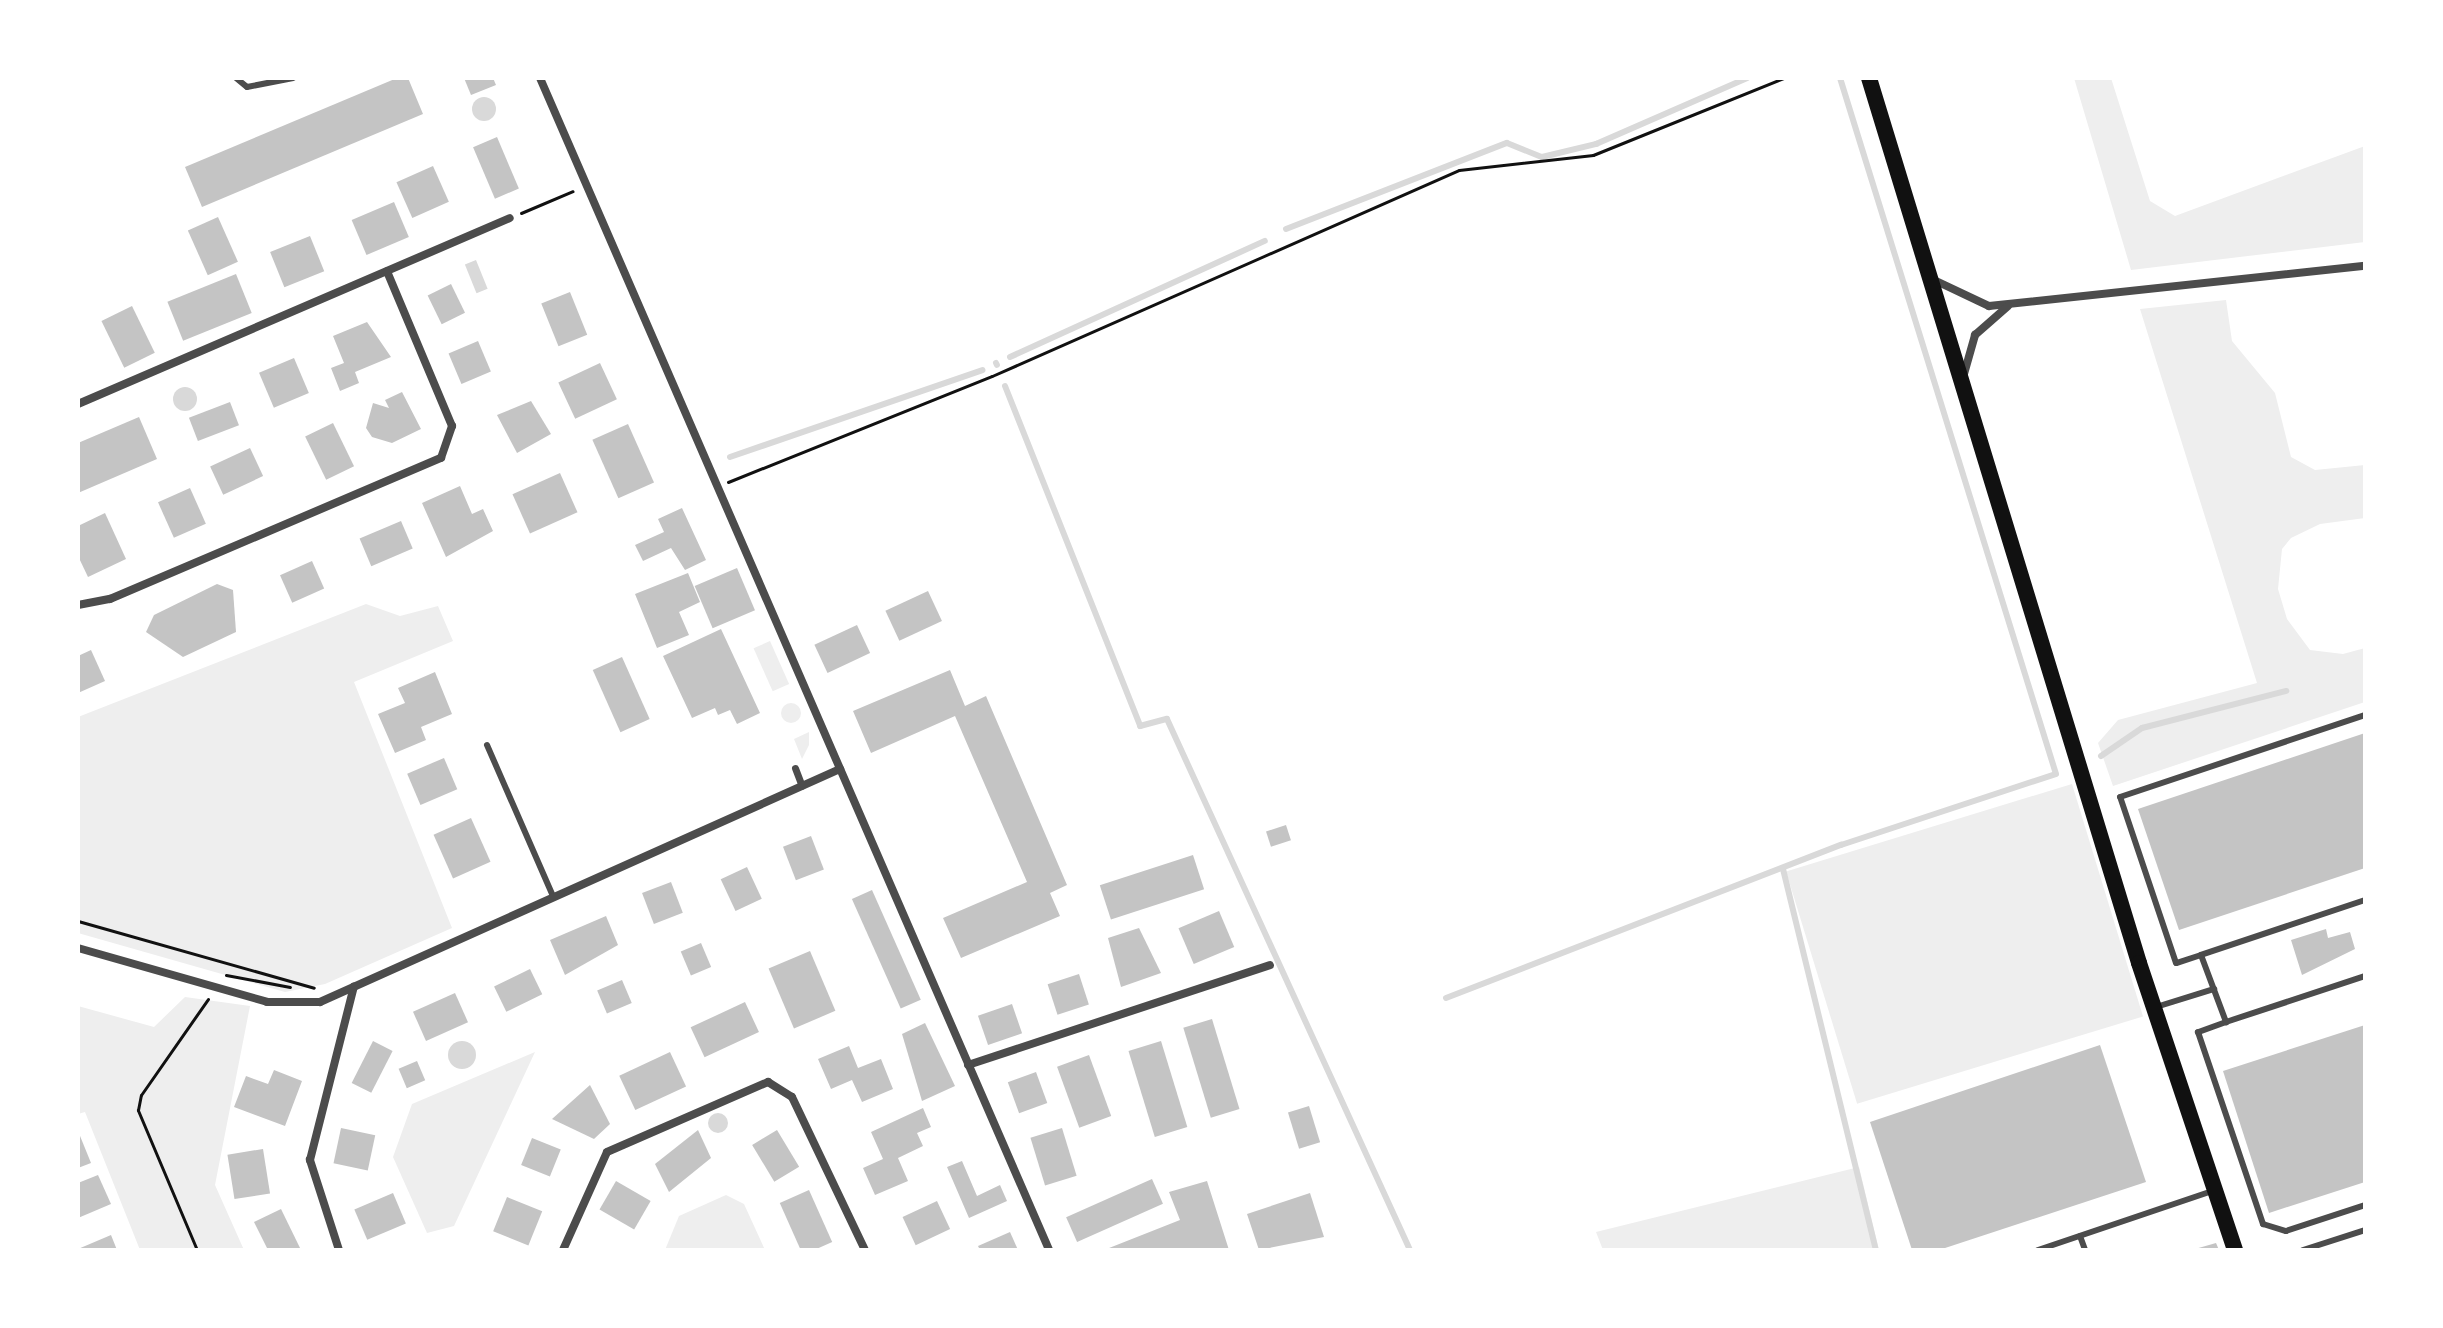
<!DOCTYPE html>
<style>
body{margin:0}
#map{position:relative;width:2443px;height:1328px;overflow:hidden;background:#fff;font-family:Arial,sans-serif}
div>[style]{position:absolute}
.green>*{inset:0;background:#eee;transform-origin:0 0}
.round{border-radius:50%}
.water>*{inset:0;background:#d9d9d9;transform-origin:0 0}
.stream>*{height:6px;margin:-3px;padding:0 3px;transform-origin:3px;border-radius:3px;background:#d9d9d9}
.building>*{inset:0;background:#c4c4c4;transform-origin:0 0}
.path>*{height:3px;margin:-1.5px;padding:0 1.5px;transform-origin:1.5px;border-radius:1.5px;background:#111}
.service>*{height:6px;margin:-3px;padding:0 3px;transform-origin:3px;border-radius:3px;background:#4c4c4c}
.pedestrian>*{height:7px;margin:-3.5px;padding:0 3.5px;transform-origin:3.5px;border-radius:3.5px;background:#4c4c4c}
.minor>*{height:8px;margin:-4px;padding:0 4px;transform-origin:4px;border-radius:4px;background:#4c4c4c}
.secondary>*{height:16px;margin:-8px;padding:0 8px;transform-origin:8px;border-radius:8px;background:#111}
span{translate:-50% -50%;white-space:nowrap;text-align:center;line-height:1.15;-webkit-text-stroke:6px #fff;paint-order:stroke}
.frame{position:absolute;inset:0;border:80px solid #fff;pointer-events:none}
</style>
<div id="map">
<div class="green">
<div style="clip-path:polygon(2074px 78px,2111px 78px,2150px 201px,2175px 216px,2365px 146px,2365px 242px,2131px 270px)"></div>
<div style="clip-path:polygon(2226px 300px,2232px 341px,2275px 393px,2291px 457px,2315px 470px,2365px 465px,2365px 518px,2320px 524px,2291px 538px,2282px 549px,2278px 589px,2287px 619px,2310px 650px,2343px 654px,2365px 648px,2365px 702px,2113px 786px,2098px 743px,2118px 720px,2257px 683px,2140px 309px)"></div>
<div style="clip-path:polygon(366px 604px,400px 616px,438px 606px,453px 641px,354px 682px,452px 928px,325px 984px,285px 992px,78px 933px,78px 717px)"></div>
<div style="left:770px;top:641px;width:47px;height:18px;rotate:66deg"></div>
<div class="round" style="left:781px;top:703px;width:20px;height:20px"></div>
<div style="clip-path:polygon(809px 732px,809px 745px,802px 759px,794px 739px)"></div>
<div style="left:2072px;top:784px;width:243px;height:299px;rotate:73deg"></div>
<div style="clip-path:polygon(185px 997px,250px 1006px,215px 1185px,244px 1250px,140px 1250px,85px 1112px,78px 1114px,78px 1006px,154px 1027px)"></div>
<div style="clip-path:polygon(535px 1052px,454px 1226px,427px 1233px,393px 1157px,412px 1104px)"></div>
<div style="clip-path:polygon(1859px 1167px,1879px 1250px,1603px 1250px,1596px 1232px)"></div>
<div style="clip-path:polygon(726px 1195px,744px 1204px,765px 1250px,665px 1250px,679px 1216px)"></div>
</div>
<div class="water">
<div class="round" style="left:472px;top:97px;width:24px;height:24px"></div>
<div style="left:476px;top:260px;width:31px;height:12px;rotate:68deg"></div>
<div class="round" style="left:173px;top:387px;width:24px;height:24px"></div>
<div class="round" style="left:448px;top:1041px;width:28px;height:28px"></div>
<div class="round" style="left:708px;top:1113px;width:20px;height:20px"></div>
</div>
<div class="stream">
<div style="left:1286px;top:229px;width:237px;rotate:-21.3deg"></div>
<div style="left:1507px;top:143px;width:38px;rotate:22deg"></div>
<div style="left:1542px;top:157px;width:56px;rotate:-13.5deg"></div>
<div style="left:1596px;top:144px;width:165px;rotate:-23.6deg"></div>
<div style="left:1010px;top:357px;width:280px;rotate:-24.5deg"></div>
<div style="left:996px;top:363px;width:2px;rotate:63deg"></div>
<div style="left:1005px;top:386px;width:366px;rotate:68.3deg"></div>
<div style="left:1140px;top:726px;width:28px;rotate:-15deg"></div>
<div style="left:1167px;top:719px;width:584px;rotate:65.41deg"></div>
<div style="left:730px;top:457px;width:267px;rotate:-19deg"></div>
<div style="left:2101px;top:756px;width:50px;rotate:-34.3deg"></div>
<div style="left:2142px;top:728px;width:149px;rotate:-14.4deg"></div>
<div style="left:1783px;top:869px;width:392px;rotate:76.3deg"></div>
<div style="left:1446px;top:998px;width:424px;rotate:-21.2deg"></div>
<div style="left:1841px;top:845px;width:226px;rotate:-18.3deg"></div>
<div style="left:2056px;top:774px;width:729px;rotate:-107.24deg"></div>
</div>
<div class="building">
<div style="clip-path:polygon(397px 78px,408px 78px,423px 114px,202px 207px,185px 167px)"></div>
<div style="clip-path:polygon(464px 78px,493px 78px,496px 85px,471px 95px)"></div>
<div style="left:497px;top:137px;width:56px;height:26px;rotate:67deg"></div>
<div style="left:433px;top:166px;width:39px;height:40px;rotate:66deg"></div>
<div style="left:394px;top:202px;width:38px;height:46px;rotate:67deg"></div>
<div style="left:218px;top:217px;width:49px;height:33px;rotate:66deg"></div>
<div style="left:310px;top:236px;width:38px;height:43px;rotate:68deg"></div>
<div style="left:236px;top:274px;width:42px;height:74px;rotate:68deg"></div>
<div style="left:451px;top:284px;width:32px;height:26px;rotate:64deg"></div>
<div style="left:570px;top:292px;width:46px;height:31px;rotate:68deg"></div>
<div style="left:132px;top:306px;width:52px;height:34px;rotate:64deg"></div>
<div style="clip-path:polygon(367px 322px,391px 357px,355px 372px,359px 383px,340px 391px,331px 368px,344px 363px,333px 336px)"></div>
<div style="left:478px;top:341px;width:33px;height:32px;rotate:67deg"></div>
<div style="left:294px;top:358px;width:38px;height:38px;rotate:67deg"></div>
<div style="left:600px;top:363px;width:40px;height:46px;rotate:65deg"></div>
<div style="clip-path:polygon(402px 392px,421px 429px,392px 443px,372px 437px,366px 428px,373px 403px,389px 408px,385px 400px)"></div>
<div style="clip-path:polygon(531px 401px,551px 434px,517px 453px,497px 415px)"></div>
<div style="left:230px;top:402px;width:25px;height:44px;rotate:69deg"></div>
<div style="clip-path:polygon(139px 417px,157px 459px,78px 493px,78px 443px)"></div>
<div style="left:333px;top:423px;width:48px;height:31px;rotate:64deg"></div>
<div style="left:628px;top:424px;width:64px;height:39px;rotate:66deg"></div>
<div style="left:250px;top:448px;width:31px;height:44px;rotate:65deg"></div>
<div style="left:560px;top:473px;width:43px;height:52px;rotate:66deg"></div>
<div style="clip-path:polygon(460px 486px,472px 514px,483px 509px,493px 531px,446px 557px,422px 503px)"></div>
<div style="left:190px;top:488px;width:39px;height:35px;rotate:66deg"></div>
<div style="clip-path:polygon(682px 508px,706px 560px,685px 570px,671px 548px,643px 561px,635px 545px,664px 532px,658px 519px)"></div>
<div style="clip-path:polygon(105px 513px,126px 559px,88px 577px,78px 556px,78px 526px)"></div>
<div style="left:401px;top:521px;width:30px;height:45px;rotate:67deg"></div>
<div style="left:312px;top:561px;width:30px;height:35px;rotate:66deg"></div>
<div style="left:737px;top:568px;width:46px;height:46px;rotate:67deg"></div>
<div style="clip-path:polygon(688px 573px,700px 602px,679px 612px,689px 635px,657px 648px,635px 594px)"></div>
<div style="clip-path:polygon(217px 584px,233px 590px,236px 632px,183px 657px,146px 632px,154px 615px)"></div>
<div style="left:928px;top:591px;width:33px;height:47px;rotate:65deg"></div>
<div style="left:857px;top:625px;width:31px;height:47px;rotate:65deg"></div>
<div style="clip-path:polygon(721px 629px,760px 713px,737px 724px,730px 710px,718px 715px,715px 708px,692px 718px,663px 656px)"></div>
<div style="clip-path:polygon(91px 650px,105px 681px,78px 693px,78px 656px)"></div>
<div style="left:622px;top:657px;width:68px;height:32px;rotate:66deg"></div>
<div style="clip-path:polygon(950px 670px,965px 706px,986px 696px,1067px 885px,1050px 893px,1060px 916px,961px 958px,943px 918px,1027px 882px,955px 716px,871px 753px,853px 711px)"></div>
<div style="clip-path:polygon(435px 672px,452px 714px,421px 727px,426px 740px,395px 753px,378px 714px,405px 703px,398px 688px)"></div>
<div style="clip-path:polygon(2365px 733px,2365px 868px,2179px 930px,2138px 809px)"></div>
<div style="left:444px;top:758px;width:34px;height:40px;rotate:67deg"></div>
<div style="left:471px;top:818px;width:48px;height:41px;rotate:66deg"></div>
<div style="left:1286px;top:825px;width:16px;height:21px;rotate:72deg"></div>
<div style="left:811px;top:836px;width:36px;height:30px;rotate:69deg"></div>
<div style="left:1193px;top:855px;width:36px;height:98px;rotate:72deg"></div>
<div style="left:747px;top:867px;width:35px;height:29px;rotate:65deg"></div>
<div style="left:671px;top:882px;width:33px;height:31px;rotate:69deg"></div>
<div style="left:872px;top:890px;width:120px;height:22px;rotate:66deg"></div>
<div style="left:1219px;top:911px;width:39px;height:44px;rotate:67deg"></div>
<div style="clip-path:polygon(606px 916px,618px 945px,565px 975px,550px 940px)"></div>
<div style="clip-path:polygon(1139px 928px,1161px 973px,1121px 987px,1108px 938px)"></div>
<div style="clip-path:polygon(2326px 929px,2328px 938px,2350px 932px,2355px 949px,2302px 975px,2291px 940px)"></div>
<div style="left:701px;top:943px;width:26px;height:22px;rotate:67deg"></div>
<div style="left:810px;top:951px;width:65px;height:45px;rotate:67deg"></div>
<div style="left:530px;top:969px;width:28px;height:40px;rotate:64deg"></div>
<div style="left:1079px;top:974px;width:32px;height:33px;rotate:72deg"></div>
<div style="left:622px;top:980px;width:25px;height:27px;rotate:67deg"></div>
<div style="left:455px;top:993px;width:32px;height:46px;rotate:66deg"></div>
<div style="left:745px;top:1002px;width:33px;height:60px;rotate:65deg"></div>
<div style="left:1012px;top:1004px;width:31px;height:36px;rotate:71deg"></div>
<div style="left:1212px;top:1019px;width:94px;height:30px;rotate:73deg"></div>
<div style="clip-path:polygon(925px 1023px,955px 1086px,922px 1101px,902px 1034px)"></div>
<div style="clip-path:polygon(2365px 1025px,2365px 1182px,2269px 1213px,2223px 1071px)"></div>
<div style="left:373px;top:1041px;width:22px;height:47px;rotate:27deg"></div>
<div style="left:1161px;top:1041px;width:90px;height:34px;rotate:73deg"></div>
<div style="clip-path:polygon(2100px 1045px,2146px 1182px,1939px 1250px,1912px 1250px,1870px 1122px)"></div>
<div style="clip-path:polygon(849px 1046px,858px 1068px,881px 1059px,893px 1089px,862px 1102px,852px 1080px,831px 1089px,818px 1059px)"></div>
<div style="left:670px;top:1052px;width:38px;height:56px;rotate:65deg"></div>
<div style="left:1089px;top:1055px;width:65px;height:34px;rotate:70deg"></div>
<div style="left:417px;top:1061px;width:21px;height:20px;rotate:67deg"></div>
<div style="clip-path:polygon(274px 1070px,302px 1081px,285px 1126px,234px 1107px,246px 1076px,268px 1084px)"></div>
<div style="left:1036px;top:1072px;width:33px;height:30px;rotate:70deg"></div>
<div style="clip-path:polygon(590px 1085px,610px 1124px,594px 1139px,552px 1119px)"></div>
<div style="left:1309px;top:1106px;width:38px;height:22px;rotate:73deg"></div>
<div style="clip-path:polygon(923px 1108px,931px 1127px,917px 1133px,923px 1146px,898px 1158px,908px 1181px,875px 1195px,863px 1168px,883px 1159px,871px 1132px)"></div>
<div style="left:341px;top:1128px;width:35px;height:36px;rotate:12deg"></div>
<div style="left:1062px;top:1128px;width:50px;height:33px;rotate:73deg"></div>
<div style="clip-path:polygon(698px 1130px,711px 1158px,669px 1192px,655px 1164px)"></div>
<div style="left:777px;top:1130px;width:43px;height:29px;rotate:59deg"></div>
<div style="clip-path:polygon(78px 1131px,91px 1163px,78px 1168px)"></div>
<div style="left:532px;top:1138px;width:31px;height:29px;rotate:22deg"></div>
<div style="left:263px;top:1149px;width:45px;height:36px;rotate:81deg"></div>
<div style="clip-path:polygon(962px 1161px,977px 1196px,1000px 1185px,1007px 1201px,969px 1218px,947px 1167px)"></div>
<div style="clip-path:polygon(98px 1175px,111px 1204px,78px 1218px,78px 1183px)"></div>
<div style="left:1152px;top:1179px;width:27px;height:94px;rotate:66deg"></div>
<div style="left:616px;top:1181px;width:40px;height:33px;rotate:30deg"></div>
<div style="clip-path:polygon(1207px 1181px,1229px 1250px,1104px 1250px,1180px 1220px,1169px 1192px)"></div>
<div style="left:809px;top:1190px;width:57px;height:32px;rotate:66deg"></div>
<div style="left:393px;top:1193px;width:33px;height:42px;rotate:67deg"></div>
<div style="clip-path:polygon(1310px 1193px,1324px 1237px,1259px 1250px,1247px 1214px)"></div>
<div style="left:507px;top:1197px;width:38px;height:37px;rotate:22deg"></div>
<div style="left:937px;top:1201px;width:31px;height:38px;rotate:65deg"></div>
<div style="clip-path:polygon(281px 1209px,301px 1250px,268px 1250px,254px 1222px)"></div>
<div style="clip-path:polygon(1010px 1232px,1018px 1250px,980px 1250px,978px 1246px)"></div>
<div style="clip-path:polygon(111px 1235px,117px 1250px,78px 1250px,78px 1249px)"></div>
<div style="clip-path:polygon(2216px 1243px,2219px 1250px,2195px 1250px,2195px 1249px)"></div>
</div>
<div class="path">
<div style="left:521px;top:213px;width:56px;rotate:-22.9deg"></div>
<div style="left:728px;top:482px;width:284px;rotate:-21.9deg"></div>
<div style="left:992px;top:376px;width:510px;rotate:-23.8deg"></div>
<div style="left:1459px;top:170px;width:135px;rotate:-6.4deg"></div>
<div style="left:1593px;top:155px;width:206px;rotate:-22deg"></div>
<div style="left:78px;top:921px;width:245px;rotate:15.8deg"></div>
<div style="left:226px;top:975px;width:65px;rotate:10.6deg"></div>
<div style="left:197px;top:1250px;width:152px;rotate:-112.9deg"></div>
<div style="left:138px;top:1110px;width:15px;rotate:-79deg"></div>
<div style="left:141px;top:1095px;width:117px;rotate:-55.1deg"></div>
</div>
<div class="service">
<div style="left:236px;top:78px;width:14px;rotate:39deg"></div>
<div style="left:247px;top:87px;width:47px;rotate:-11.1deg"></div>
<div style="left:487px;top:745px;width:165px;rotate:66.4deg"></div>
<div style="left:2365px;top:900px;width:173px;rotate:161.5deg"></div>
<div style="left:2201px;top:955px;width:72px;rotate:69.5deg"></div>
<div style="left:2226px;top:1022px;width:146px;rotate:-18.3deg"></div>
<div style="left:2201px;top:955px;width:26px;rotate:162deg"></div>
<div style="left:2176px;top:963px;width:175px;rotate:-108.6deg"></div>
<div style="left:2120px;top:797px;width:258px;rotate:-18.5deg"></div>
<div style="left:2156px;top:1007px;width:61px;rotate:-17.2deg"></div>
<div style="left:2226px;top:1022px;width:30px;rotate:160deg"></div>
<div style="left:2198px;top:1032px;width:203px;rotate:71.3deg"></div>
<div style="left:2263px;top:1224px;width:24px;rotate:17deg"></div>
<div style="left:2286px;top:1231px;width:83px;rotate:-18.2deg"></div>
<div style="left:2080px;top:1236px;width:15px;rotate:70deg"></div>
<div style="left:2038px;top:1250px;width:184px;rotate:-18.7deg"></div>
<div style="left:2303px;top:1250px;width:65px;rotate:-17.9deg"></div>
</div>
<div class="pedestrian">
<div style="left:795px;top:768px;width:19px;rotate:69deg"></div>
</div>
<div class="minor">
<div style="left:540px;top:78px;width:1278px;rotate:66.52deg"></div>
<div style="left:1934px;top:280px;width:61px;rotate:25.3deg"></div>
<div style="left:1989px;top:306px;width:378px;rotate:-6.1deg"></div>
<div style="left:1964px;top:374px;width:41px;rotate:-74.2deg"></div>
<div style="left:1975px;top:335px;width:44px;rotate:-41.3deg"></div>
<div style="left:78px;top:404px;width:470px;rotate:-23.3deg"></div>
<div style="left:78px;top:605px;width:33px;rotate:-11deg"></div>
<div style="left:110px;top:599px;width:360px;rotate:-23.1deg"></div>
<div style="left:441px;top:458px;width:34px;rotate:-71deg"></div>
<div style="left:452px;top:426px;width:168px;rotate:-112.8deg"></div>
<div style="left:78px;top:948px;width:197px;rotate:15.9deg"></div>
<div style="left:267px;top:1002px;width:53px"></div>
<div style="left:320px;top:1002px;width:570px;rotate:-24.14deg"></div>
<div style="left:968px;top:1065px;width:318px;rotate:-18.3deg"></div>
<div style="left:339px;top:1250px;width:95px;rotate:-107.9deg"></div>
<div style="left:310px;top:1160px;width:179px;rotate:-75.8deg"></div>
<div style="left:563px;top:1250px;width:107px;rotate:-65.8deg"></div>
<div style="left:607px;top:1152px;width:176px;rotate:-23.5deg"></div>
<div style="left:768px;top:1082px;width:28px;rotate:32deg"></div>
<div style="left:792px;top:1097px;width:170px;rotate:64.5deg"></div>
</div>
<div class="secondary">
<div style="left:1869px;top:78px;width:925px;rotate:73.03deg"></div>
<div style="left:2139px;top:963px;width:303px;rotate:71.5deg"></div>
</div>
<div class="frame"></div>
</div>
